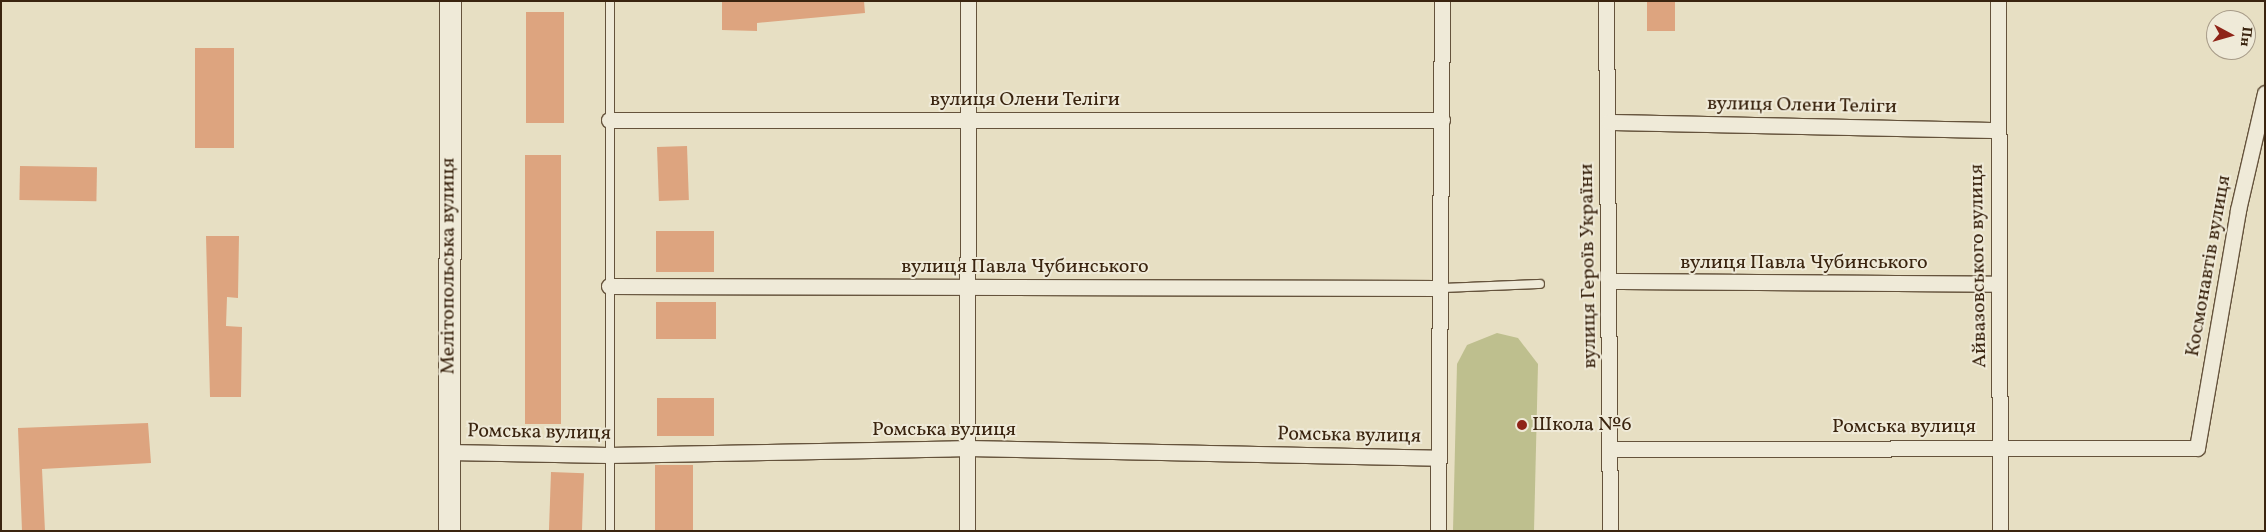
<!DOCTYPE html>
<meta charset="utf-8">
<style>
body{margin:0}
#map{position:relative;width:2266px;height:532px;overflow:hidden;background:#e7dfc3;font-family:Vollkorn,serif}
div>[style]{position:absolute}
.green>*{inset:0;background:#bebf8e}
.building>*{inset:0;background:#dda47f;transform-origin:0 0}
.roads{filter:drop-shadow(1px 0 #65533c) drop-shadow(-1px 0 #65533c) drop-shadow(0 1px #65533c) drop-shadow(0 -1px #65533c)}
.lane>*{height:8px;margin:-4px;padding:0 4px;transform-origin:4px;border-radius:4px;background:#efead8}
.street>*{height:15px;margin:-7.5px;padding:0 7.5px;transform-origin:7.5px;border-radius:7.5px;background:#efead8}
.secondary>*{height:21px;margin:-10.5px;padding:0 10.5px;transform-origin:10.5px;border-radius:10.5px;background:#efead8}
.dots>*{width:14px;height:14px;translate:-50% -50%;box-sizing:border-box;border:2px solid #efead8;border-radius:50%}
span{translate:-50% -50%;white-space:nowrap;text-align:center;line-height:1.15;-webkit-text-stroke:4px #efead8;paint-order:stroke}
.street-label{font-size:20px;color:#3a240f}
.poi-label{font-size:20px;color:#3a240f}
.left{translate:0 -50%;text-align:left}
.frame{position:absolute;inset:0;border:2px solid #3a240f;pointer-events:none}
.north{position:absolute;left:2206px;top:10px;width:50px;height:50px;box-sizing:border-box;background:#efead8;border:1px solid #a79b88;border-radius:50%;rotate:96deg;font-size:14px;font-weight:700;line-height:20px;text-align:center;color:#3a240f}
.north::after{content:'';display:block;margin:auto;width:18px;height:22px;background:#8f2418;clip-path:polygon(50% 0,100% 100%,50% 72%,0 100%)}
</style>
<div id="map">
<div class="green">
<div style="clip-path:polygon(1497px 333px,1518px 338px,1538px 364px,1534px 531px,1453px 531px,1457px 364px,1467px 345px)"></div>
</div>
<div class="building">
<div style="clip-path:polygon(722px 1px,864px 1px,865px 13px,757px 23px,757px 31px,722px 30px)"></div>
<div style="left:1647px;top:1px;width:28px;height:30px"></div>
<div style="left:526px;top:12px;width:38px;height:111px"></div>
<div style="left:195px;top:48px;width:39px;height:100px"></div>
<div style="left:687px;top:146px;width:54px;height:30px;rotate:88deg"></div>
<div style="left:561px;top:155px;width:269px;height:36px;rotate:90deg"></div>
<div style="left:20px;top:166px;width:77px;height:34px;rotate:1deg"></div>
<div style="left:714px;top:231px;width:41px;height:58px;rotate:90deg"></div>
<div style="clip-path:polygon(206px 236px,239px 236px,238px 298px,227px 297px,226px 326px,242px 327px,241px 397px,210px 397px)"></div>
<div style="left:716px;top:302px;width:37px;height:60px;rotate:90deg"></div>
<div style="left:657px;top:398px;width:57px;height:38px"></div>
<div style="clip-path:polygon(148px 423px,151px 463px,42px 469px,45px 531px,22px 531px,18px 428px)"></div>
<div style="left:655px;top:465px;width:38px;height:66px"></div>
<div style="left:551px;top:472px;width:33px;height:59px;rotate:2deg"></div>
</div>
<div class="roads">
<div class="lane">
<div style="left:610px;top:1px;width:530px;rotate:90deg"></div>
<div style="left:1441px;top:288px;width:99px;rotate:-2.3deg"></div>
</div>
<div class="street">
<div style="left:1606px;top:1px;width:530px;rotate:89.57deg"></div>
<div style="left:1998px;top:1px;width:530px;rotate:89.78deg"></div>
<div style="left:609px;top:120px;width:833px"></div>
<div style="left:1608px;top:122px;width:388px;rotate:1.2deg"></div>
<div style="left:1610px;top:281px;width:389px;rotate:0.4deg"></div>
<div style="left:609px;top:286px;width:832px;rotate:0.14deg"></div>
<div style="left:1611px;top:449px;width:586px;rotate:-0.1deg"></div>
<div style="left:2197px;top:448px;width:242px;rotate:-80.2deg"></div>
<div style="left:2238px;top:210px;width:120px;rotate:-77deg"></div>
<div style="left:448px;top:452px;width:160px;rotate:1.1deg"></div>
<div style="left:608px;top:455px;width:360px;rotate:-1.1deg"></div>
<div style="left:968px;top:448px;width:471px;rotate:1.2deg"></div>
<div style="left:967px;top:531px;width:530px;rotate:-89.89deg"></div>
<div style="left:1438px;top:531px;width:530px;rotate:-89.57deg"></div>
</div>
<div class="secondary">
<div style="left:449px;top:531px;width:530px;rotate:-89.89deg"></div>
</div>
</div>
<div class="dots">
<div style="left:1522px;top:425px;background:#8f2418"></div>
</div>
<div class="street-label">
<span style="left:1025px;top:100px">вулиця Олени Теліги</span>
<span style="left:1802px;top:106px;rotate:1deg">вулиця Олени Теліги</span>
<span style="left:1804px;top:263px">вулиця Павла Чубинського</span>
<span style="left:449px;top:266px;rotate:-90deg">Мелітопольська вулиця</span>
<span style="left:1589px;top:266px;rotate:-91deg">вулиця Героїв України</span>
<span style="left:1979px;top:266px;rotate:-91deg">Айвазовського вулиця</span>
<span style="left:2209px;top:266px;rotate:-80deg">Космонавтів вулиця</span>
<span style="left:1025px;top:267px">вулиця Павла Чубинського</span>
<span style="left:1904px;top:427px">Ромська вулиця</span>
<span style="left:944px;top:430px">Ромська вулиця</span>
<span style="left:539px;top:433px;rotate:1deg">Ромська вулиця</span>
<span style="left:1349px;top:436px;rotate:1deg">Ромська вулиця</span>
</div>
<div class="poi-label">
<span class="left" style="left:1532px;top:425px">Школа №6</span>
</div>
<div class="frame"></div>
<div class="north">Пн</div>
</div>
